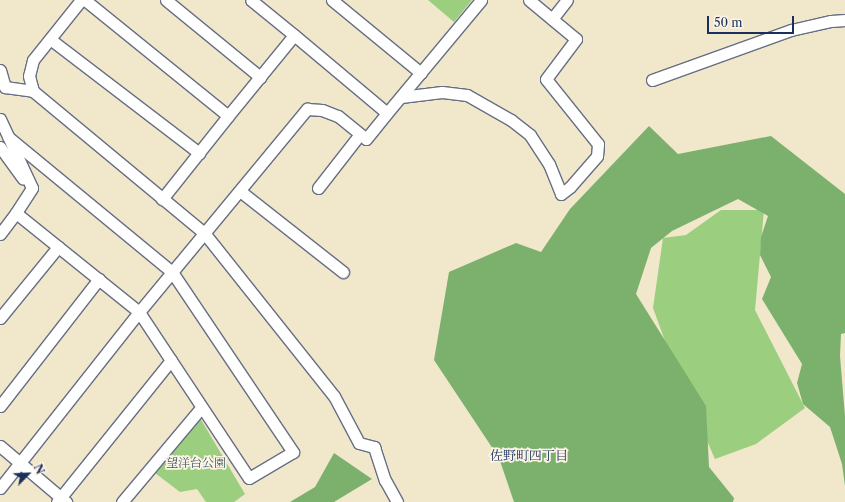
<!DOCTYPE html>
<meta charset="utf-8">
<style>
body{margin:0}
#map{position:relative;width:845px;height:502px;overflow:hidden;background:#f1e7cb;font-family:"Libre Caslon Text","Noto Serif JP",serif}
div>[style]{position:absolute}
.green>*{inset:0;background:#9bce7e}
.forest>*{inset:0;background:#7cb16d}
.roads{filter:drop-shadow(1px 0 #666f84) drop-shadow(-1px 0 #666f84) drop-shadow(0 1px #666f84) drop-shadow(0 -1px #666f84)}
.street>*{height:11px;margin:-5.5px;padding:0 5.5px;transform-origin:5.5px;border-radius:5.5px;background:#fff}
span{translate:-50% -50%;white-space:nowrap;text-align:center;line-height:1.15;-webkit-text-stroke:3.5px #fcf5e5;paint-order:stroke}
.park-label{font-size:12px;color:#3b5766}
.neighbourhood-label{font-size:13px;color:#1b2f5e}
.north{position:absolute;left:8px;top:454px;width:40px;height:40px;-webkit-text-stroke:3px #fcf5e5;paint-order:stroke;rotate:66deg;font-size:11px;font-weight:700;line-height:16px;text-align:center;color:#1b2f5e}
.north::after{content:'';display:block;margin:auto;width:14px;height:18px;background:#1b2f5e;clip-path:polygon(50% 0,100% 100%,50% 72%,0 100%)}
.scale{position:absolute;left:707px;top:16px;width:87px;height:18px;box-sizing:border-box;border:2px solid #1b2f5e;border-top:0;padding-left:5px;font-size:12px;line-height:14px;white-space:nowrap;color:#1b2f5e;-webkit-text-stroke:3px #fcf5e5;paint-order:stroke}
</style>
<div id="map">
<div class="green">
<div style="clip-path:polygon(428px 0,472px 0,454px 22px)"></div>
<div style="clip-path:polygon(721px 210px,764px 210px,755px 310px,805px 408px,756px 444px,715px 459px,676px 371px,653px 308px,663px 238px,686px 235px)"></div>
<div style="clip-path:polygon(200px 418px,245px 494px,234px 502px,206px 502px,197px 489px,180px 492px,155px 473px)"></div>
</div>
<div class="forest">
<div style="clip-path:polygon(649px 126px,678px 154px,771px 136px,845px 194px,845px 333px,841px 334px,840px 356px,845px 416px,845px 486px,842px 464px,830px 427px,803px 404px,797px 383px,802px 364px,762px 299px,771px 277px,760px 255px,761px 237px,768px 216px,738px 199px,672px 231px,651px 248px,636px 294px,706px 406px,709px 467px,734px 498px,733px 502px,514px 502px,499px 458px,434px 360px,449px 272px,516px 243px,541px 252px,570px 209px)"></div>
<div style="clip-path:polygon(334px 453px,372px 479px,334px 502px,290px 502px,315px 487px)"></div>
</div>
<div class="roads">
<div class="street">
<div style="left:81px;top:0;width:77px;rotate:128.7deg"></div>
<div style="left:33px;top:60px;width:16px;rotate:104deg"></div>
<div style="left:29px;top:76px;width:16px;rotate:75deg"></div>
<div style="left:33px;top:91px;width:224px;rotate:39.7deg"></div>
<div style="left:205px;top:234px;width:207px;rotate:51.5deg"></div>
<div style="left:334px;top:396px;width:53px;rotate:62deg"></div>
<div style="left:359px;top:443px;width:16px;rotate:15deg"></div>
<div style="left:374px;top:447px;width:35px;rotate:72deg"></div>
<div style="left:385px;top:480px;width:25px;rotate:61deg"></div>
<div style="left:85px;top:0;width:184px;rotate:39deg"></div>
<div style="left:228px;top:116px;width:104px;rotate:-50.8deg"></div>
<div style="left:294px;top:35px;width:55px;rotate:-140.9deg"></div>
<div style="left:166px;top:0;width:122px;rotate:39.3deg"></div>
<div style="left:332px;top:0;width:115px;rotate:39.4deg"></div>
<div style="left:552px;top:19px;width:24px;rotate:-52deg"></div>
<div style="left:294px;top:35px;width:121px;rotate:40deg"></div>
<div style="left:387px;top:113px;width:147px;rotate:-50.2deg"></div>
<div style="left:50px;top:39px;width:188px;rotate:37.4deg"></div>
<div style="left:0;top:70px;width:18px;rotate:74deg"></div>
<div style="left:5px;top:87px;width:28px;rotate:8deg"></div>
<div style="left:652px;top:80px;width:148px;rotate:-19.8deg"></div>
<div style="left:791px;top:30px;width:41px;rotate:-12.7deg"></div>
<div style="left:831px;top:21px;width:14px;rotate:-4deg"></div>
<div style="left:401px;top:97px;width:41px;rotate:-7deg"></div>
<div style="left:442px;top:92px;width:25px;rotate:7deg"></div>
<div style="left:467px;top:95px;width:51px;rotate:29.6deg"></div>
<div style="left:511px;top:120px;width:24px;rotate:38deg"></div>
<div style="left:530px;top:135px;width:35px;rotate:57deg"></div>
<div style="left:549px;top:164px;width:32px;rotate:68deg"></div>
<div style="left:561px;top:194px;width:11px;rotate:-38deg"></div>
<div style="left:570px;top:187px;width:41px;rotate:-48.9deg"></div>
<div style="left:597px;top:156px;width:12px;rotate:-85deg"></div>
<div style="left:598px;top:144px;width:83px;rotate:-128.7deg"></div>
<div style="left:546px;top:79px;width:50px;rotate:-53.1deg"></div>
<div style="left:576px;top:39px;width:61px;rotate:-140.3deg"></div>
<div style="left:0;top:119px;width:76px;rotate:65.1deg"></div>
<div style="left:32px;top:188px;width:30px;rotate:123deg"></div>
<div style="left:0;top:147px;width:39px;rotate:54deg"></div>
<div style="left:318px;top:188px;width:68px;rotate:-52.1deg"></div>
<div style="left:240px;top:191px;width:131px;rotate:38.2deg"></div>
<div style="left:162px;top:199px;width:106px;rotate:-51.5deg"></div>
<div style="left:0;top:234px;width:26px;rotate:-53deg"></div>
<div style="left:16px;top:213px;width:158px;rotate:38.8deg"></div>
<div style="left:139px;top:312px;width:199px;rotate:56.5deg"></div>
<div style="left:249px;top:478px;width:51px;rotate:-30.6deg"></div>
<div style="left:293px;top:452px;width:217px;rotate:-123.9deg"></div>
<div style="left:172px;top:272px;width:212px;rotate:-140.5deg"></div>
<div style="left:0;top:318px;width:92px;rotate:-50.8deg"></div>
<div style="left:0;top:406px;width:161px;rotate:-52.1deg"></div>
<div style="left:0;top:446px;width:87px;rotate:40.3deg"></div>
<div style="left:0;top:488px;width:224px;rotate:-51.7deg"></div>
<div style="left:139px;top:312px;width:264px;rotate:-50.4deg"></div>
<div style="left:307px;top:109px;width:15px;rotate:4deg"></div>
<div style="left:322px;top:110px;width:17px;rotate:21deg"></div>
<div style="left:338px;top:116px;width:36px;rotate:39deg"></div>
<div style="left:366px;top:139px;width:33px;rotate:-51deg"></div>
<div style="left:57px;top:502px;width:182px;rotate:-51.2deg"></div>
<div style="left:122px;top:502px;width:123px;rotate:-50deg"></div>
</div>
</div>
<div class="park-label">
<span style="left:196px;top:463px">望洋台公園</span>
</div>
<div class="neighbourhood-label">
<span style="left:529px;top:455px">佐野町四丁目</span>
</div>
<div class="north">N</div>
<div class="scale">50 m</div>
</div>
